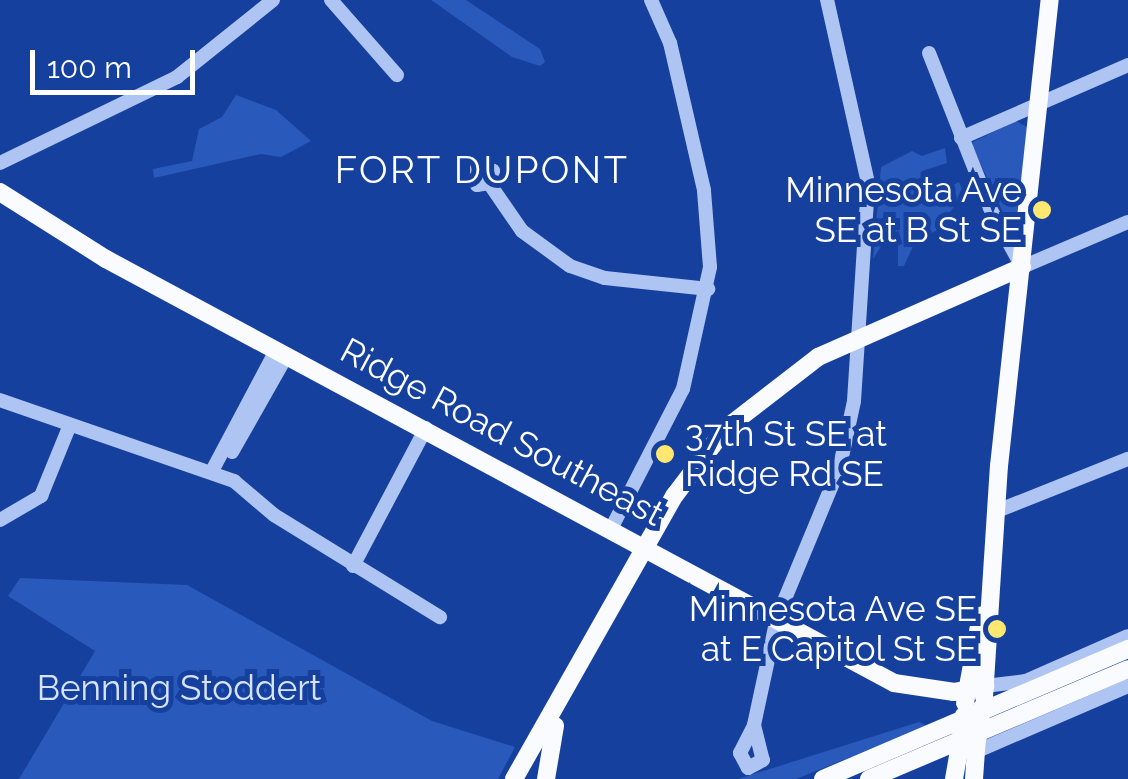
<!DOCTYPE html>
<style>
body{margin:0}
#map{position:relative;width:1128px;height:779px;overflow:hidden;background:#16409e;font-family:Raleway,sans-serif}
div>[style]{position:absolute}
.green>*{inset:0;background:#2959bb}
.minor>*{height:14px;margin:-7px;padding:0 7px;transform-origin:7px;border-radius:7px;background:#aec4f3}
.major>*{height:18px;margin:-9px;padding:0 9px;transform-origin:9px;border-radius:9px;background:#fafbff}
.major-bridge>*{height:18px;margin:-9px;padding:0 9px;transform-origin:9px;border-radius:9px;background:#fafbff}
.dots>*{width:28px;height:28px;translate:-50% -50%;box-sizing:border-box;border:5px solid #16409e;border-radius:50%}
span{translate:-50% -50%;white-space:nowrap;text-align:center;line-height:1.15;-webkit-text-stroke:10px #16409e;paint-order:stroke}
.poi-label{font-size:35px;color:#fff}
.right{translate:-100% -50%;text-align:right}
.left{translate:0 -50%;text-align:left}
.street-label{font-size:35px;color:#fff}
.park-label{font-size:35px;color:#d6e3fd}
.neighbourhood-label{font-size:38px;color:#fff;letter-spacing:2.5px}
.scale{position:absolute;left:30px;top:50px;width:165px;height:45px;box-sizing:border-box;border:5px solid #fff;border-top:0;padding-left:12px;font-size:30px;line-height:35px;white-space:nowrap;color:#fff;-webkit-text-stroke:8px #16409e;paint-order:stroke}
</style>
<div id="map">
<div class="green">
<div style="clip-path:polygon(431px 0,466px 0,540px 49px,545px 62px,540px 66px,512px 57px)"></div>
<div style="clip-path:polygon(236px 95px,276px 110px,311px 141px,281px 157px,261px 154px,154px 178px,153px 169px,192px 161px,199px 129px,222px 117px)"></div>
<div style="clip-path:polygon(1016px 121px,1027px 127px,1016px 224px,1010px 228px,971px 143px)"></div>
<div style="clip-path:polygon(945px 148px,947px 163px,922px 171px,929px 197px,959px 182px,964px 193px,937px 230px,914px 244px,904px 266px,898px 266px,898px 245px,882px 245px,873px 259px,881px 167px,912px 151px,922px 156px)"></div>
<div style="clip-path:polygon(20px 578px,187px 585px,432px 721px,515px 747px,498px 779px,19px 779px,95px 651px,8px 596px)"></div>
<div style="clip-path:polygon(919px 722px,927px 726px,796px 779px,738px 779px)"></div>
</div>
<div class="minor">
<div style="left:331px;top:0;width:100px;rotate:48.7deg"></div>
<div style="left:929px;top:53px;width:167px;rotate:68.5deg"></div>
<div style="left:990px;top:208px;width:67px;rotate:61.5deg"></div>
<div style="left:1022px;top:267px;width:115px;rotate:-23deg"></div>
<div style="left:961px;top:138px;width:182px;rotate:-23.6deg"></div>
<div style="left:0;top:163px;width:197px;rotate:-25.9deg"></div>
<div style="left:177px;top:77px;width:123px;rotate:-38.7deg"></div>
<div style="left:489px;top:183px;width:13px;rotate:-72deg"></div>
<div style="left:493px;top:171px;width:16px;rotate:-166deg"></div>
<div style="left:477px;top:167px;width:18px;rotate:90deg"></div>
<div style="left:477px;top:185px;width:12px;rotate:-9deg"></div>
<div style="left:489px;top:183px;width:58px;rotate:55.5deg"></div>
<div style="left:522px;top:231px;width:59px;rotate:36.1deg"></div>
<div style="left:570px;top:266px;width:37px;rotate:19deg"></div>
<div style="left:605px;top:278px;width:104px;rotate:6.1deg"></div>
<div style="left:0;top:400px;width:248px;rotate:19.1deg"></div>
<div style="left:234px;top:481px;width:52px;rotate:40.4deg"></div>
<div style="left:274px;top:515px;width:195px;rotate:31.6deg"></div>
<div style="left:232px;top:452px;width:112px;rotate:-60.4deg"></div>
<div style="left:212px;top:471px;width:138px;rotate:-62deg"></div>
<div style="left:997px;top:511px;width:141px;rotate:-21.7deg"></div>
<div style="left:0;top:520px;width:48px;rotate:-30.3deg"></div>
<div style="left:41px;top:496px;width:77px;rotate:-67.8deg"></div>
<div style="left:612px;top:527px;width:155px;rotate:-62.8deg"></div>
<div style="left:683px;top:389px;width:125px;rotate:-77.5deg"></div>
<div style="left:710px;top:267px;width:77px;rotate:-94.5deg"></div>
<div style="left:704px;top:190px;width:151px;rotate:-103deg"></div>
<div style="left:670px;top:43px;width:47px;rotate:-113.8deg"></div>
<div style="left:353px;top:566px;width:156px;rotate:-62.1deg"></div>
<div style="left:985px;top:686px;width:41px;rotate:-7deg"></div>
<div style="left:1026px;top:681px;width:111px;rotate:-23.8deg"></div>
<div style="left:754px;top:725px;width:36px;rotate:76deg"></div>
<div style="left:763px;top:760px;width:17px;rotate:152deg"></div>
<div style="left:748px;top:768px;width:17px;rotate:-118deg"></div>
<div style="left:740px;top:753px;width:31px;rotate:-63deg"></div>
<div style="left:754px;top:725px;width:109px;rotate:-77.9deg"></div>
<div style="left:777px;top:618px;width:165px;rotate:-67.5deg"></div>
<div style="left:840px;top:466px;width:66px;rotate:-77.8deg"></div>
<div style="left:854px;top:401px;width:218px;rotate:-86.3deg"></div>
<div style="left:868px;top:183px;width:188px;rotate:-102.6deg"></div>
<div style="left:975px;top:752px;width:167px;rotate:-23.3deg"></div>
</div>
<div class="major">
<div style="left:0;top:192px;width:125px;rotate:32.3deg"></div>
<div style="left:106px;top:259px;width:895px;rotate:28.28deg"></div>
<div style="left:894px;top:683px;width:61px;rotate:8.5deg"></div>
<div style="left:954px;top:692px;width:32px;rotate:-11deg"></div>
<div style="left:984px;top:697px;width:231px;rotate:-86.3deg"></div>
<div style="left:999px;top:466px;width:469px;rotate:-83.8deg"></div>
<div style="left:965px;top:703px;width:89px;rotate:-79.7deg"></div>
<div style="left:514px;top:779px;width:326px;rotate:-60.5deg"></div>
<div style="left:675px;top:495px;width:83px;rotate:-52.9deg"></div>
<div style="left:725px;top:429px;width:118px;rotate:-37.7deg"></div>
<div style="left:818px;top:357px;width:223px;rotate:-23.8deg"></div>
<div style="left:546px;top:779px;width:54px;rotate:-80.4deg"></div>
<div style="left:823px;top:779px;width:332px;rotate:-23.1deg"></div>
<div style="left:869px;top:779px;width:281px;rotate:-23deg"></div>
<div style="left:954px;top:779px;width:23px;rotate:-80deg"></div>
<div style="left:974px;top:779px;width:31px;rotate:-86deg"></div>
</div>
<div class="major-bridge">
<div style="left:976px;top:748px;width:41px;rotate:-81.7deg"></div>
<div style="left:958px;top:756px;width:41px;rotate:-81.7deg"></div>
</div>
<div class="dots">
<div style="left:1042px;top:210px;background:#ffe770"></div>
<div style="left:665px;top:454px;background:#ffe770"></div>
<div style="left:997px;top:629px;background:#ffe770"></div>
</div>
<div class="poi-label">
<span class="right" style="left:1022px;top:210px">Minnesota Ave<br>SE at B St SE</span>
<span class="left" style="left:685px;top:454px">37th St SE at<br>Ridge Rd SE</span>
<span class="right" style="left:977px;top:629px">Minnesota Ave SE<br>at E Capitol St SE</span>
</div>
<div class="street-label">
<span style="left:502px;top:432px;rotate:28deg">Ridge Road Southeast</span>
</div>
<div class="park-label">
<span style="left:179px;top:688px">Benning Stoddert</span>
</div>
<div class="neighbourhood-label">
<span style="left:482px;top:170px">FORT DUPONT</span>
</div>
<div class="scale">100 m</div>
</div>
